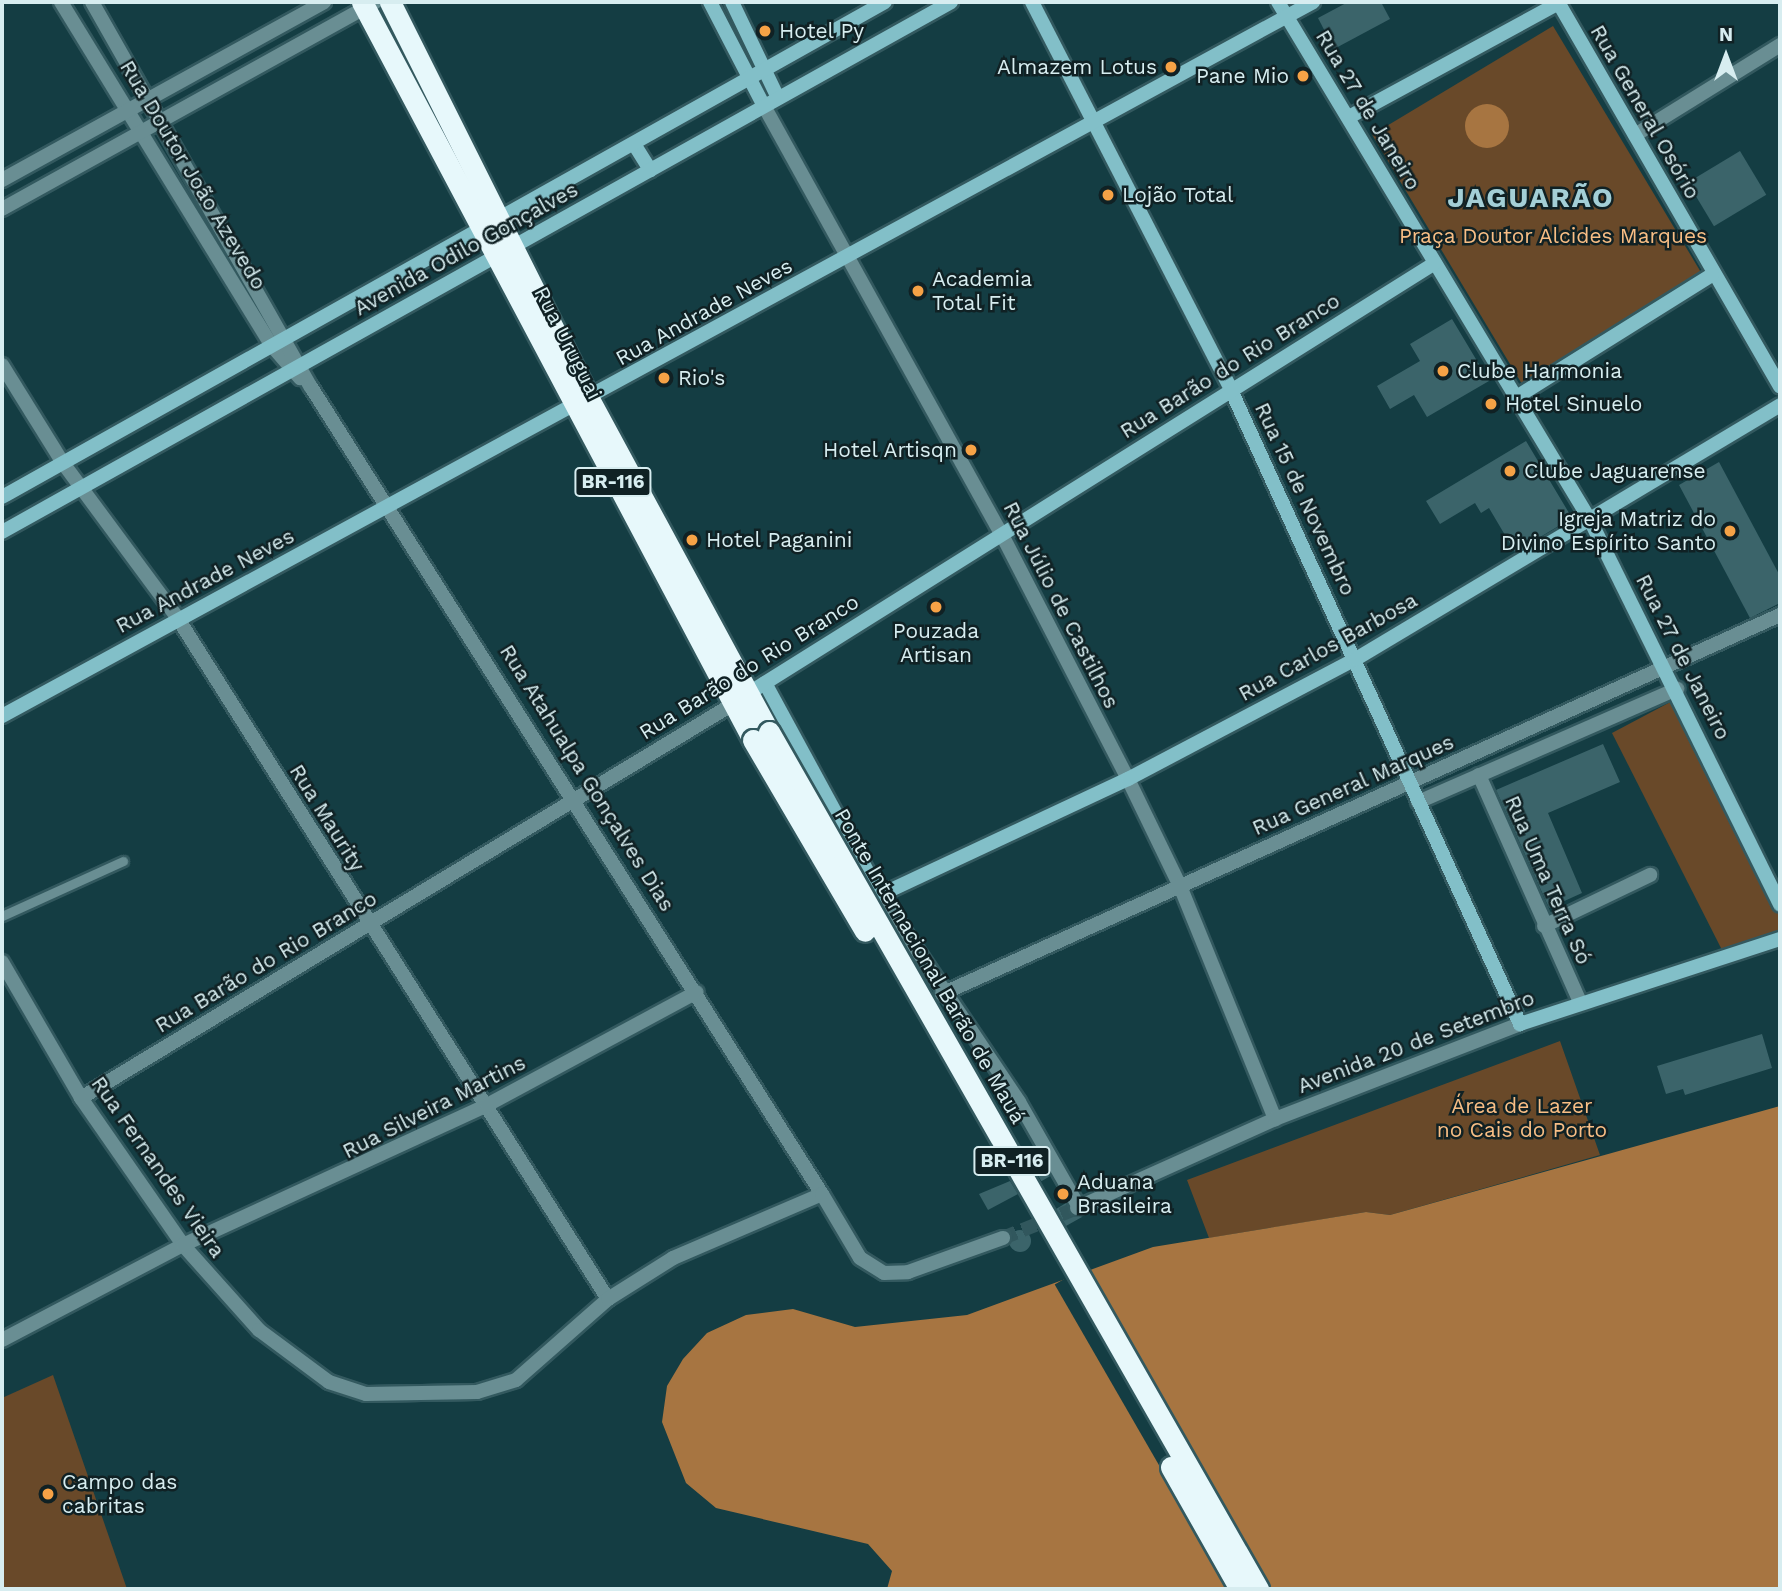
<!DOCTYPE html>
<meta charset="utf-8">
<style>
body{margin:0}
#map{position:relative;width:1782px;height:1591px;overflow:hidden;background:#143d43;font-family:"Work Sans",sans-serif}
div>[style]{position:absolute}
.green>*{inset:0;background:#694929;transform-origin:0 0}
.water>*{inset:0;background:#a77541}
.round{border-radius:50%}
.pier>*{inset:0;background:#143d43;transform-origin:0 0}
.building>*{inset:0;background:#3b646a;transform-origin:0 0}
.street-tunnel>*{height:14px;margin-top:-7px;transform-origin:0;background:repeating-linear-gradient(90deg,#31575d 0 14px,transparent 0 21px)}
.roads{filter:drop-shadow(2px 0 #33595f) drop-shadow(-2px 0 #33595f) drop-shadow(0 2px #33595f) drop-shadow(0 -2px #33595f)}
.lane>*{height:9px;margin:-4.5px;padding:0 4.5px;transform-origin:4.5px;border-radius:4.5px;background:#698e93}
.street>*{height:14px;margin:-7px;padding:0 7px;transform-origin:7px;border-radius:7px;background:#698e93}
.secondary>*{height:14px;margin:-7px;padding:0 7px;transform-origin:7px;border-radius:7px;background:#82bfc8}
.highway>*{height:21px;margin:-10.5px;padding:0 10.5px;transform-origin:10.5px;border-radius:10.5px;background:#e7f8fb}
.bridges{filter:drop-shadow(2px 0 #33595f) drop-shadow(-2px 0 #33595f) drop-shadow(0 2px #33595f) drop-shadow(0 -2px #33595f)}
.highway-bridge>*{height:21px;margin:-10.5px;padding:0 10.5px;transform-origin:10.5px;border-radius:10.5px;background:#e7f8fb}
.dots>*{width:19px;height:19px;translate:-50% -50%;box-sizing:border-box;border:4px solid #102124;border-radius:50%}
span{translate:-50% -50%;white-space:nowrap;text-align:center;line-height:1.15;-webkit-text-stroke:5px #102124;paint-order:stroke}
.shield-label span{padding:2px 5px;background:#102124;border:2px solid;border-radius:5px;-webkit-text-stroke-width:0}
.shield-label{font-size:19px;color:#d7edf0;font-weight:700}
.poi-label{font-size:21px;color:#d7edf0}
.left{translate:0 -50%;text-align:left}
.right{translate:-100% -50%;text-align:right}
.street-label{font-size:21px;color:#d7edf0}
.park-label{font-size:21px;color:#f8be85}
.district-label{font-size:28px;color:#a4cfd6;font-weight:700;letter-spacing:2px}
.frame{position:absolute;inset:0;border:4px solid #d7edf0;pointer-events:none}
.north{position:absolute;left:1691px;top:21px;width:70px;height:70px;-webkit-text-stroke:5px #102124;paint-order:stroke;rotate:0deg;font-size:19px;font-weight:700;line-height:28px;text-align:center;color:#d7edf0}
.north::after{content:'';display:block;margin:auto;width:24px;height:32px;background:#d7edf0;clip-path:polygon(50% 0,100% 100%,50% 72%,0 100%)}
</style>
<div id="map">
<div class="green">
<div style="left:1553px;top:26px;width:291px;height:211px;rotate:59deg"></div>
<div style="clip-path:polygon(1676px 699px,1780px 912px,1780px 933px,1722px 950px,1612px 733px)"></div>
<div style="clip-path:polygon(1560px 1041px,1600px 1155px,1390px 1215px,1366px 1212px,1209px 1238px,1187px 1180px)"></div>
<div style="clip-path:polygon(53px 1375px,127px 1589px,2px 1589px,2px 1398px)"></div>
</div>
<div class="water">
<div class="round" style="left:1465px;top:104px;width:44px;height:44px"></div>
<div style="clip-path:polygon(1780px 1106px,1780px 1589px,887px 1589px,892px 1571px,868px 1544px,716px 1508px,686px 1483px,662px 1422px,667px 1386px,683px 1359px,707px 1333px,746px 1315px,793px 1309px,855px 1327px,967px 1315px,1153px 1247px,1366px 1212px,1390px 1215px)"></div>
</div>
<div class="pier">
<div style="left:1085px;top:1267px;width:372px;height:35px;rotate:60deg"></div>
</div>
<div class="building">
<div style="clip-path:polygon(1348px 2px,1381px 2px,1390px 19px,1334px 49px,1318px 18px)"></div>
<div style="left:1740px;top:151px;width:51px;height:61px;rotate:59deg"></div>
<div style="clip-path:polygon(1452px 319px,1489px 381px,1427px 417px,1414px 395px,1390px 409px,1377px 386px,1420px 361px,1410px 344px)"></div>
<div style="clip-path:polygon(1526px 441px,1572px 518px,1515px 552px,1489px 508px,1481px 513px,1475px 503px,1440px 524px,1426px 501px)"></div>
<div style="clip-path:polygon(1719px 462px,1780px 576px,1780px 603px,1750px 618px,1679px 485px)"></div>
<div style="clip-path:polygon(1603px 744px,1620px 782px,1548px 813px,1582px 893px,1549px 908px,1496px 790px)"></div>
<div style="clip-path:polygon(1762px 1034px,1772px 1068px,1685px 1095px,1683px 1089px,1666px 1094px,1657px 1066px)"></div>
<div style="left:1040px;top:1159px;width:20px;height:10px;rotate:60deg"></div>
<div style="clip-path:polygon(1010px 1181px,1018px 1194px,988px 1210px,979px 1194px)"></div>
<div style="clip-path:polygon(1066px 1203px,1071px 1215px,1082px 1217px,1066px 1226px,1056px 1209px)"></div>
<div class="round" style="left:1009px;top:1230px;width:22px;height:22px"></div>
</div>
<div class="street-tunnel">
<div style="left:1003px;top:1238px;width:80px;rotate:-22.1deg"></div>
</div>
<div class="roads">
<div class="lane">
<div style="left:2px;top:916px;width:133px;rotate:-24.4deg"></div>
</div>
<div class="street">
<div style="left:61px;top:2px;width:404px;rotate:58.5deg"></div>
<div style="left:272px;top:346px;width:43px;rotate:48.8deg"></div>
<div style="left:92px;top:2px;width:443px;rotate:60.4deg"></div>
<div style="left:311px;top:387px;width:955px;rotate:57.66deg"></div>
<div style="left:764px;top:106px;width:488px;rotate:61deg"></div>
<div style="left:1001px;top:533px;width:277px;rotate:62.7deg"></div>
<div style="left:1128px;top:779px;width:119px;rotate:64.1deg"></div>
<div style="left:1180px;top:886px;width:252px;rotate:67.8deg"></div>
<div style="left:1635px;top:135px;width:171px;rotate:-31.8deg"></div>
<div style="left:2px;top:180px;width:368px;rotate:-28.9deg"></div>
<div style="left:2px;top:209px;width:427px;rotate:-29deg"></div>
<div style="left:2px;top:365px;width:115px;rotate:58.1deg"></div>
<div style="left:63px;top:463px;width:192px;rotate:53.5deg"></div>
<div style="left:177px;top:617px;width:807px;rotate:57.71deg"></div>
<div style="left:1479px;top:775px;width:248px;rotate:66deg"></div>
<div style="left:1418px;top:802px;width:283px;rotate:-23.6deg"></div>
<div style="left:880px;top:895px;width:249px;rotate:56.1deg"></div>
<div style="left:1019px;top:1102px;width:121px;rotate:60.3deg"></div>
<div style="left:1544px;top:926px;width:118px;rotate:-25.7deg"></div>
<div style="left:2px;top:962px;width:157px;rotate:59.8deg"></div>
<div style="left:81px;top:1098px;width:179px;rotate:55.2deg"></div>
<div style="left:183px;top:1245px;width:114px;rotate:48.2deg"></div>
<div style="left:259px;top:1330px;width:87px;rotate:36.6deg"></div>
<div style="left:329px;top:1382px;width:39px;rotate:18deg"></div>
<div style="left:366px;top:1394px;width:111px;rotate:-1deg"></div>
<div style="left:477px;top:1392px;width:41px;rotate:-17.1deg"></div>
<div style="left:516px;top:1380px;width:123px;rotate:-41.4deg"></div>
<div style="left:608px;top:1299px;width:77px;rotate:-32.2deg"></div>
<div style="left:673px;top:1258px;width:162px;rotate:-23.2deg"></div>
<div style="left:822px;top:1194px;width:74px;rotate:59.3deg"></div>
<div style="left:860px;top:1258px;width:28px;rotate:32deg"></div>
<div style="left:884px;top:1273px;width:24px;rotate:-2deg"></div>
<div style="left:908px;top:1272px;width:101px;rotate:-19.7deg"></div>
<div style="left:942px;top:994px;width:920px;rotate:-24.34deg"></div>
<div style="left:81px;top:1098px;width:762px;rotate:-31.14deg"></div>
<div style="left:1077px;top:1208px;width:217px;rotate:-24.2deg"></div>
<div style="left:1275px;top:1119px;width:263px;rotate:-21.2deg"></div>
<div style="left:2px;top:1340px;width:204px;rotate:-27.7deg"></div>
<div style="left:183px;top:1245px;width:335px;rotate:-24.7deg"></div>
<div style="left:487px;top:1105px;width:238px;rotate:-28.3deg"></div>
</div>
<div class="secondary">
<div style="left:710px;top:2px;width:117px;rotate:62.6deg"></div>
<div style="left:732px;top:2px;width:106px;rotate:64.4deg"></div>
<div style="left:1032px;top:2px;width:436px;rotate:62.8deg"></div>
<div style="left:1231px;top:390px;width:697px;rotate:65.49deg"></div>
<div style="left:1520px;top:1024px;width:274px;rotate:-18.1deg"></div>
<div style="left:1278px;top:2px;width:605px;rotate:58.94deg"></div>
<div style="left:1590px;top:520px;width:429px;rotate:63.7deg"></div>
<div style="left:1558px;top:2px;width:444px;rotate:60deg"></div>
<div style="left:1349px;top:117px;width:239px;rotate:-28.5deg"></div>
<div style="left:634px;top:144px;width:31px;rotate:58deg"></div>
<div style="left:1515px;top:398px;width:232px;rotate:-32deg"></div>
<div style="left:2px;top:497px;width:1012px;rotate:-29.27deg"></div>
<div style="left:2px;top:532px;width:1087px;rotate:-29.18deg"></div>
<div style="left:765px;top:683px;width:241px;rotate:61.5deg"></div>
<div style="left:880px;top:895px;width:274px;rotate:-25.1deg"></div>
<div style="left:1128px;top:779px;width:258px;rotate:-27.8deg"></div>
<div style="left:1356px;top:659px;width:494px;rotate:-30.9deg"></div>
<div style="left:757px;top:688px;width:800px;rotate:-32.08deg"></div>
<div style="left:2px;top:716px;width:1493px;rotate:-28.57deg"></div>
</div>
<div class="highway">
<div style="left:362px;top:2px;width:835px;rotate:62.08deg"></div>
<div style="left:390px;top:2px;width:444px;rotate:63.4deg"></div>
<div style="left:589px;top:399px;width:379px;rotate:61.6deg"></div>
</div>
</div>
<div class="bridges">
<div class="highway-bridge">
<div style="left:769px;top:732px;width:987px;rotate:60.29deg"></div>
<div style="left:753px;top:740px;width:221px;rotate:59.6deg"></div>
<div style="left:1171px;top:1467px;width:140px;rotate:60.5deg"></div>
</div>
</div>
<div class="dots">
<div style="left:765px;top:31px;background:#f6a246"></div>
<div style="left:1171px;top:67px;background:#f6a246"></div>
<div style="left:1303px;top:76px;background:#f6a246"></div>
<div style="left:1108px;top:195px;background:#f6a246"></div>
<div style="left:918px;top:291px;background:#f6a246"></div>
<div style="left:1443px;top:371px;background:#f6a246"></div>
<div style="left:664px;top:378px;background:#f6a246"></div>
<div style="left:1491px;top:404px;background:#f6a246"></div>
<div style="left:971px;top:450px;background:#f6a246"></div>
<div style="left:1510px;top:471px;background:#f6a246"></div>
<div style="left:1730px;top:531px;background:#f6a246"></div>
<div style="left:692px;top:540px;background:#f6a246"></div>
<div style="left:936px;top:607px;background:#f6a246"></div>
<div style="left:1063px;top:1194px;background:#f6a246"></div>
<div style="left:48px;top:1494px;background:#f6a246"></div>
</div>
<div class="shield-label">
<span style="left:613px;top:482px">BR-116</span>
<span style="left:1012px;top:1161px">BR-116</span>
</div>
<div class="poi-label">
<span class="left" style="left:779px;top:31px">Hotel Py</span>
<span class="right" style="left:1157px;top:67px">Almazem Lotus</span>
<span class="right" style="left:1289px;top:76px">Pane Mio</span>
<span class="left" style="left:1122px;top:195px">Lojão Total</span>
<span class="left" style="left:932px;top:291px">Academia<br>Total Fit</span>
<span class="left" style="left:1457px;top:371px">Clube Harmonia</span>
<span class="left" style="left:678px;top:378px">Rio's</span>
<span class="left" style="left:1505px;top:404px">Hotel Sinuelo</span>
<span class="right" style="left:957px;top:450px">Hotel Artisqn</span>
<span class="left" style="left:1524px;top:471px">Clube Jaguarense</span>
<span class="right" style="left:1716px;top:531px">Igreja Matriz do<br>Divino Espírito Santo</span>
<span class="left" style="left:706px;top:540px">Hotel Paganini</span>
<span style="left:936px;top:643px">Pouzada<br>Artisan</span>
<span class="left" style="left:1077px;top:1194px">Aduana<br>Brasileira</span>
<span class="left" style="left:62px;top:1494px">Campo das<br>cabritas</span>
</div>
<div class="street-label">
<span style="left:1368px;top:110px;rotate:59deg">Rua 27 de Janeiro</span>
<span style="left:1645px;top:112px;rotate:60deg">Rua General Osório</span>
<span style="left:193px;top:175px;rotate:59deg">Rua Doutor João Azevedo</span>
<span style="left:466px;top:249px;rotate:-29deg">Avenida Odilo Gonçalves</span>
<span style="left:704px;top:312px;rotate:-29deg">Rua Andrade Neves</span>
<span style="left:568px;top:343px;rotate:63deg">Rua Uruguai</span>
<span style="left:1230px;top:366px;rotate:-32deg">Rua Barão do Rio Branco</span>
<span style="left:1305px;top:499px;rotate:65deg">Rua 15 de Novembro</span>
<span style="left:205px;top:581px;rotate:-28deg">Rua Andrade Neves</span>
<span style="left:1061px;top:605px;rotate:63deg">Rua Júlio de Castilhos</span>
<span style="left:1328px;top:647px;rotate:-29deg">Rua Carlos Barbosa</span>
<span style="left:1683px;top:657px;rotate:63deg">Rua 27 de Janeiro</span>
<span style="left:749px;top:667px;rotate:-32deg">Rua Barão do Rio Branco</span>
<span style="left:587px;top:778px;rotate:58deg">Rua Atahualpa Gonçalves Dias</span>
<span style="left:1353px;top:785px;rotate:-24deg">Rua General Marques</span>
<span style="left:327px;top:818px;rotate:58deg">Rua Maurity</span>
<span style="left:1548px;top:880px;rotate:66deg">Rua Uma Terra Só</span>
<span style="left:266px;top:962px;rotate:-31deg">Rua Barão do Rio Branco</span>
<span style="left:930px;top:966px;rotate:60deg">Ponte Internacional Barão de Mauá</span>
<span style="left:1416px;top:1042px;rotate:-21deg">Avenida 20 de Setembro</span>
<span style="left:434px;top:1107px;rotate:-27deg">Rua Silveira Martins</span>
<span style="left:158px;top:1167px;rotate:55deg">Rua Fernandes Vieira</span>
</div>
<div class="park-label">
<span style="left:1553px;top:236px">Praça Doutor Alcides Marques</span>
<span style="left:1522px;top:1118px">Área de Lazer<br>no Cais do Porto</span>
</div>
<div class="district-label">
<span style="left:1531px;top:198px">JAGUARÃO</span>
</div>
<div class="frame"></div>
<div class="north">N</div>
</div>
